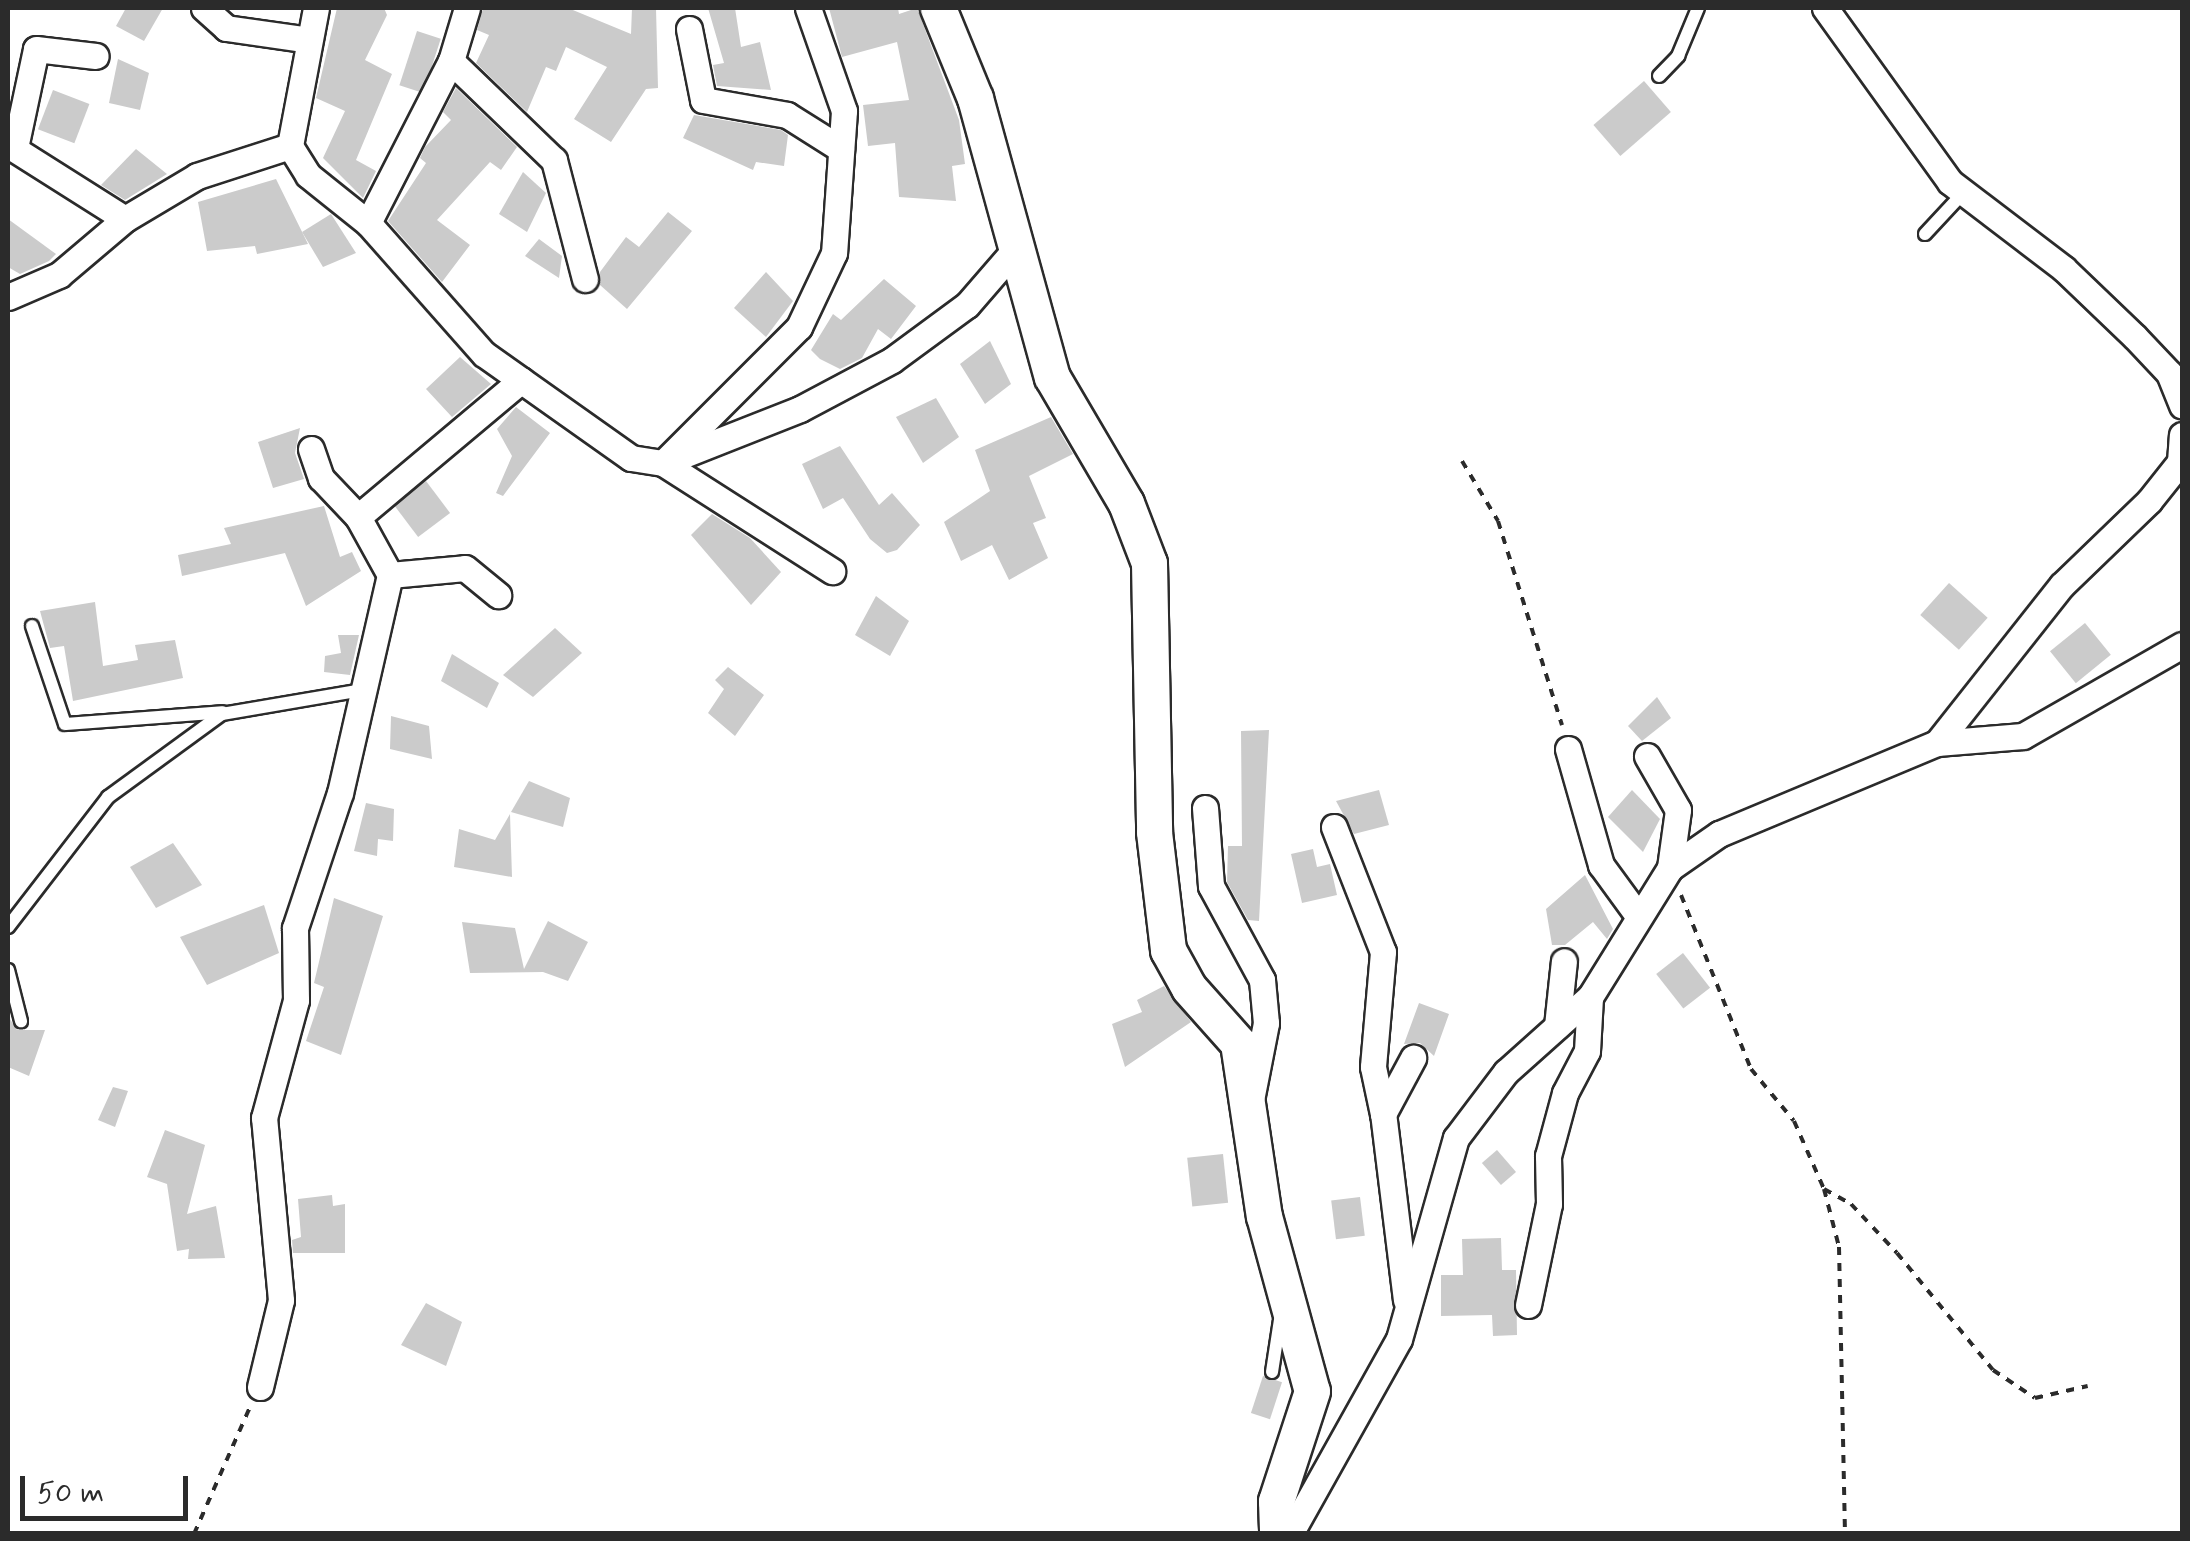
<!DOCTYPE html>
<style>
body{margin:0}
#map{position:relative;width:2190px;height:1541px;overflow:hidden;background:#fff;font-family:Mynerve,sans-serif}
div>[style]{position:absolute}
.building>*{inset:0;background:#cbcbcb;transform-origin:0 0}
.path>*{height:4px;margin-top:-2px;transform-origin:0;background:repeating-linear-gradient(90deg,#2b2b2b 0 8px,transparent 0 16px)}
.roads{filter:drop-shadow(2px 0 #2b2b2b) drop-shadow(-2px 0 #2b2b2b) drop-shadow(0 2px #2b2b2b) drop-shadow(0 -2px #2b2b2b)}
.service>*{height:12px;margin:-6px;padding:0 6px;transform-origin:6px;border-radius:6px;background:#fff}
.minor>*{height:25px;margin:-12.5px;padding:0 12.5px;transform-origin:12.5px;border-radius:12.5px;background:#fff}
.secondary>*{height:35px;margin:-17.5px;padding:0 17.5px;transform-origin:17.5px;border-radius:17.5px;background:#fff}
span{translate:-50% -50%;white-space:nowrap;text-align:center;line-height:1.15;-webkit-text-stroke:8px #fff;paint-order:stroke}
.frame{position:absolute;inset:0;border:10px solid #2b2b2b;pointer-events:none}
.scale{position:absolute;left:20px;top:1476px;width:168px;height:45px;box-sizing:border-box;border:5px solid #2b2b2b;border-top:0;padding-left:12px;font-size:30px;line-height:35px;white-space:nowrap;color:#2b2b2b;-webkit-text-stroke:8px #fff;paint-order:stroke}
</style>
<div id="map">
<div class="building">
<div style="clip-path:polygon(126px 8px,163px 8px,144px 41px,116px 26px)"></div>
<div style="clip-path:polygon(337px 8px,384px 8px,387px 15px,365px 60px,392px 74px,356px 160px,376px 171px,363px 198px,323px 158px,345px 111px,316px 98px)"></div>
<div style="clip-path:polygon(483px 8px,568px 8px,631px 34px,632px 8px,656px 8px,658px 88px,646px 89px,611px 142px,574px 119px,607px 67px,566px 47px,556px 71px,546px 67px,527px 112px,476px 63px,489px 35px,477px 30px)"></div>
<div style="clip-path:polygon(708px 8px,735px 8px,741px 47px,760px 42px,771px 90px,717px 86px,713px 65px,724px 63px)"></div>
<div style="clip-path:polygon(829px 8px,898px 8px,899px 14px,917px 8px,959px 120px,965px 164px,952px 166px,956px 201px,899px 197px,895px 143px,868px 146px,863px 105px,909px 100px,897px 42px,842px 57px)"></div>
<div style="left:417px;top:31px;width:25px;height:57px;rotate:18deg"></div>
<div style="clip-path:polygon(118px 59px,149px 73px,140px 110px,109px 103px)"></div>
<div style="left:1644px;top:81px;width:41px;height:67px;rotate:49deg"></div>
<div style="clip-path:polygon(456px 88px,517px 147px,501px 170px,490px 162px,437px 220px,470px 245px,442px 282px,388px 221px,426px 163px,420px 158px,425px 147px,451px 120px,443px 112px)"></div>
<div style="left:53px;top:90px;width:39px;height:42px;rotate:21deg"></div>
<div style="clip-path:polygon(694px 115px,781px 130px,788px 135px,784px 166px,756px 162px,753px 170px,683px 138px)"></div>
<div style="clip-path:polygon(136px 149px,167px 174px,125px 200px,101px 185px)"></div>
<div style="clip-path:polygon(523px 172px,546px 193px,527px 232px,499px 214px)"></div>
<div style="clip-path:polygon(276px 179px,308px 244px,257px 254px,255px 246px,207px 251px,198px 202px)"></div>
<div style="clip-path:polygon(668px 212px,692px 231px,627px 309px,600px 285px,600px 272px,626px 237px,639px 247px)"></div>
<div style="clip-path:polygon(331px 214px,356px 253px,323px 267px,302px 232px)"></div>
<div style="clip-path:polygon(8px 219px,56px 254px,49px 261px,20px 274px,8px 267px)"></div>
<div style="clip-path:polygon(539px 239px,562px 256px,559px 278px,525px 256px)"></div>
<div style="clip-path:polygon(766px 272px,793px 301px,766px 337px,734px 308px)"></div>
<div style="clip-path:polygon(884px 279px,916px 306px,891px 339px,878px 329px,862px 358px,840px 369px,820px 359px,811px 350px,833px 314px,841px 320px)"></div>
<div style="clip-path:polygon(990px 341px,1011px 384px,985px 404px,960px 364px)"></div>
<div style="clip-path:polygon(460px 357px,491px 384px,452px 417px,426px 389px)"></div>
<div style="clip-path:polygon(936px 398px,959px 437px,923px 463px,896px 417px)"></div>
<div style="clip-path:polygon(516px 407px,550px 433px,503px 496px,496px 493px,512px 456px,497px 429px)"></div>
<div style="clip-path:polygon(1051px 417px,1073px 454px,1029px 476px,1046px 518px,1033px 523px,1048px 558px,1009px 580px,992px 545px,961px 561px,944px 522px,990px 491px,975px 450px)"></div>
<div style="clip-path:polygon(300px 428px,295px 453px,304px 479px,273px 488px,258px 442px)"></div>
<div style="clip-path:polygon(840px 446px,879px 505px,892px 493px,920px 525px,897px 550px,887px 553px,870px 539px,843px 498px,823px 509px,802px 464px)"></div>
<div style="left:426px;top:481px;width:40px;height:40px;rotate:53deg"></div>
<div style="clip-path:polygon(324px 506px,340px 557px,352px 552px,361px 571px,306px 606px,285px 553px,182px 576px,178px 555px,231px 544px,224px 528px)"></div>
<div style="clip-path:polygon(712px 514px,750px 538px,781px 572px,751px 605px,691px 535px)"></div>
<div style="left:1949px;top:583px;width:52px;height:43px;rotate:42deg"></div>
<div style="clip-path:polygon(876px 596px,909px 621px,890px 656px,855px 635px)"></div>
<div style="clip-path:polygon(95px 602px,103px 666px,138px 660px,135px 645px,175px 640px,183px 678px,73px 701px,64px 646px,50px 648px,40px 611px)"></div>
<div style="left:2085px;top:623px;width:41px;height:45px;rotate:51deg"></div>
<div style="clip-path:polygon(555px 628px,582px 653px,533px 697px,503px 675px)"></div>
<div style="clip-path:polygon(338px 635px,359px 635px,350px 675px,324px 672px,325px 656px,341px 653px)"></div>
<div style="clip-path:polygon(452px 654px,499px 683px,487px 708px,441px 681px)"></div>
<div style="clip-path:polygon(728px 667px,764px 695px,735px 736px,708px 713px,724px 689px,715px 680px)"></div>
<div style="clip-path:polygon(1657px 697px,1671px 718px,1642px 741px,1628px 726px)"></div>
<div style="clip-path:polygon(391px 716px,429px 726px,432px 759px,390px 749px)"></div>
<div style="clip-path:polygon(1269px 730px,1259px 921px,1248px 920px,1227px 882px,1228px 846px,1242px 846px,1241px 731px)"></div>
<div style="clip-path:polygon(529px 781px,570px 798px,563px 827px,511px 812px)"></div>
<div style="clip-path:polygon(1379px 790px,1389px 825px,1354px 834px,1336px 801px)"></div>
<div style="clip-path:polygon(1632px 790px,1660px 819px,1643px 852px,1608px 817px)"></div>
<div style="clip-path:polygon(366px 803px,394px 809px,393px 841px,378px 839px,377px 856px,354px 851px)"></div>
<div style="clip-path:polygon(510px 814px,512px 877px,454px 867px,459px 829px,495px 840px)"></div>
<div style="clip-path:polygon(173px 843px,202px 885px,156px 908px,130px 867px)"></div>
<div style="clip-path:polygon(1313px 849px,1317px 867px,1330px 864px,1337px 895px,1302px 903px,1291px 854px)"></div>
<div style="clip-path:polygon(1585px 875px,1613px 929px,1607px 939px,1593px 922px,1565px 945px,1552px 945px,1546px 909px)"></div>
<div style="clip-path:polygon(334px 898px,383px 916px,341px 1055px,306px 1041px,324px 987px,314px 983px)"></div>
<div style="clip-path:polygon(264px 905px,279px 953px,207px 985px,180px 937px)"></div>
<div style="clip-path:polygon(548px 921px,588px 942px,568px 981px,543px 972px,470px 973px,462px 922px,515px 928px,524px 969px)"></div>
<div style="left:1683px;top:953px;width:44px;height:34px;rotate:52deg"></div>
<div style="clip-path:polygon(1164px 986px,1191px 1022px,1125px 1067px,1112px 1024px,1142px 1012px,1137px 1000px)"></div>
<div style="clip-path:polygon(1419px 1003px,1449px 1014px,1434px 1056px,1420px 1043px,1404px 1044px)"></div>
<div style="clip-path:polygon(8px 1016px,17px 1030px,45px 1030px,29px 1076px,8px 1067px)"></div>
<div style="clip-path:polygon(113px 1087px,128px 1091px,115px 1127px,98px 1120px)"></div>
<div style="clip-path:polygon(165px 1130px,205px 1145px,187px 1214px,216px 1206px,225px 1258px,188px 1259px,189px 1249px,177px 1251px,167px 1184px,147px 1177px)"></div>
<div style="left:1497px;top:1150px;width:29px;height:20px;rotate:49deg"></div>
<div style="left:1223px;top:1154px;width:49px;height:36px;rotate:84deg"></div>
<div style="clip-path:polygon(332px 1195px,333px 1206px,345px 1204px,345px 1253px,293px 1253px,292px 1240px,301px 1237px,298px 1199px)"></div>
<div style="left:1360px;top:1197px;width:39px;height:29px;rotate:83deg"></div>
<div style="clip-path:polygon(1501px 1238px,1502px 1270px,1516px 1270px,1517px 1335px,1493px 1336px,1492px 1315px,1441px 1316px,1441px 1275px,1463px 1275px,1462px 1239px)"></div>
<div style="clip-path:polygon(426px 1303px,462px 1322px,446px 1366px,401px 1345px)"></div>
<div style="left:1263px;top:1376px;width:20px;height:39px;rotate:18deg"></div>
</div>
<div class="path">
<div style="left:1462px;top:461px;width:70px;rotate:59deg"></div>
<div style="left:1498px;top:521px;width:214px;rotate:72.6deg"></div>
<div style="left:1681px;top:895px;width:188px;rotate:68.1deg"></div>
<div style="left:1751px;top:1069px;width:67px;rotate:50.4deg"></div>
<div style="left:1794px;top:1121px;width:74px;rotate:66.2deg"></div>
<div style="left:1824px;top:1189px;width:60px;rotate:75.5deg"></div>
<div style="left:1839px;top:1247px;width:287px;rotate:88.8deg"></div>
<div style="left:1824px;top:1189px;width:31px;rotate:29deg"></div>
<div style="left:1851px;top:1204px;width:67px;rotate:46.8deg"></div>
<div style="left:1897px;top:1253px;width:151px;rotate:50.6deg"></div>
<div style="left:1993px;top:1370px;width:50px;rotate:33.7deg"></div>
<div style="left:2035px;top:1398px;width:54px;rotate:-12.8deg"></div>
<div style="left:194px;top:1534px;width:141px;rotate:-66.2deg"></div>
</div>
<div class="roads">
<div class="service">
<div style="left:1659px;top:76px;width:28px;rotate:-46deg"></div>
<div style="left:1678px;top:56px;width:52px;rotate:-67.4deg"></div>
<div style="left:1925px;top:234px;width:57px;rotate:-47.1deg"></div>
<div style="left:32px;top:626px;width:103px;rotate:71.4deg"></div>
<div style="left:65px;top:724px;width:158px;rotate:-4.3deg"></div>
<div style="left:8px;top:927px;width:164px;rotate:-52.4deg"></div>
<div style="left:108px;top:797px;width:141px;rotate:-36.1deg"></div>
<div style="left:222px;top:714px;width:143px;rotate:-9.7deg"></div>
<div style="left:8px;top:970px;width:53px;rotate:75.7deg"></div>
<div style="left:1272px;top:1372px;width:60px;rotate:-81.3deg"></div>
</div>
<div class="minor">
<div style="left:204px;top:8px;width:30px;rotate:42deg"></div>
<div style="left:226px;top:28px;width:84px;rotate:8.2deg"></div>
<div style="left:316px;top:8px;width:140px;rotate:100.7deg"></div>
<div style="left:290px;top:146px;width:34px;rotate:58deg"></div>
<div style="left:308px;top:175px;width:77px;rotate:38.7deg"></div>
<div style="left:368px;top:223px;width:175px;rotate:48.5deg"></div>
<div style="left:484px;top:354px;width:180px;rotate:35.3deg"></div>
<div style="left:631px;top:458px;width:32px;rotate:9deg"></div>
<div style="left:663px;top:463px;width:147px;rotate:-21.5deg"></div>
<div style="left:800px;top:409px;width:104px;rotate:-28deg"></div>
<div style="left:892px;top:360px;width:93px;rotate:-36.3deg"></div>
<div style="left:967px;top:305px;width:79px;rotate:-49.1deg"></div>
<div style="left:808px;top:8px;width:109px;rotate:70.7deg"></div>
<div style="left:844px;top:111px;width:142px;rotate:94deg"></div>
<div style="left:834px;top:253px;width:82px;rotate:115.3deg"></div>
<div style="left:799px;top:327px;width:192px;rotate:135deg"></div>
<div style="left:663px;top:463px;width:201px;rotate:32.6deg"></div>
<div style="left:1825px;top:8px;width:214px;rotate:54.3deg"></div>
<div style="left:1950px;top:182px;width:143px;rotate:37.3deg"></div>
<div style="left:2064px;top:269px;width:98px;rotate:43.8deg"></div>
<div style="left:2135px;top:337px;width:50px;rotate:46.6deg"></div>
<div style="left:2169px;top:373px;width:35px;rotate:68deg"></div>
<div style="left:689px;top:29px;width:72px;rotate:78.8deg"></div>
<div style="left:703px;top:100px;width:85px;rotate:10.1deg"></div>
<div style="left:787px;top:115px;width:64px;rotate:32.2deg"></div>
<div style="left:451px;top:61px;width:143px;rotate:43.9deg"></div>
<div style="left:554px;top:160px;width:123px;rotate:75.4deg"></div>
<div style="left:8px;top:145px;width:138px;rotate:32.3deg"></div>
<div style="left:15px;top:148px;width:101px;rotate:-78deg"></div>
<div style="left:36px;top:49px;width:60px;rotate:6.7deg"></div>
<div style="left:368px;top:223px;width:182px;rotate:-62.9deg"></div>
<div style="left:451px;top:61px;width:55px;rotate:-73.2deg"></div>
<div style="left:8px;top:297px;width:56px;rotate:-23.3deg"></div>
<div style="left:59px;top:275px;width:87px;rotate:-40.3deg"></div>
<div style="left:125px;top:219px;width:84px;rotate:-30.8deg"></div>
<div style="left:197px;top:176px;width:98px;rotate:-17.9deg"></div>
<div style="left:311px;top:449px;width:31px;rotate:71deg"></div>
<div style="left:321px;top:478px;width:54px;rotate:46.5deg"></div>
<div style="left:358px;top:517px;width:66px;rotate:61.1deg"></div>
<div style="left:390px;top:575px;width:75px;rotate:-5.3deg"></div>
<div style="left:465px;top:568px;width:43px;rotate:39.3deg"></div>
<div style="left:358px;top:517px;width:213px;rotate:-40deg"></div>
<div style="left:1937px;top:743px;width:201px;rotate:-51.7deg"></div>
<div style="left:2062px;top:585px;width:121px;rotate:-44deg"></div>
<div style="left:2149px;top:501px;width:50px;rotate:-51.5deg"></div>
<div style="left:2180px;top:462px;width:27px;rotate:-86deg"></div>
<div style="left:1568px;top:749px;width:121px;rotate:74.1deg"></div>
<div style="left:1601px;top:865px;width:59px;rotate:53.9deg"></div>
<div style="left:1647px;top:756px;width:62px;rotate:60.1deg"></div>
<div style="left:1678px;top:810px;width:59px;rotate:97.9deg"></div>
<div style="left:1205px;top:808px;width:78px;rotate:85.6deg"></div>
<div style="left:1211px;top:886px;width:107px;rotate:61.5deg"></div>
<div style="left:1262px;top:980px;width:43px;rotate:84.7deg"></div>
<div style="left:1266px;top:1023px;width:84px;rotate:101deg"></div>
<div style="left:1334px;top:827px;width:134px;rotate:68.6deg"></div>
<div style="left:1383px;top:952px;width:115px;rotate:95deg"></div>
<div style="left:1373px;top:1067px;width:48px;rotate:78deg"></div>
<div style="left:1557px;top:1026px;width:65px;rotate:-83.9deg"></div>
<div style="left:1406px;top:1300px;width:187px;rotate:-97deg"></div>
<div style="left:1383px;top:1114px;width:64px;rotate:-61.8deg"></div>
<div style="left:1528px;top:1305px;width:103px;rotate:-78.3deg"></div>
<div style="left:1549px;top:1204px;width:48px;rotate:-91.2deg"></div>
<div style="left:1548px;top:1156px;width:65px;rotate:-74.9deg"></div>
<div style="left:1565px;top:1093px;width:47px;rotate:-62.4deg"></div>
<div style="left:1587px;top:1051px;width:54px;rotate:-86.8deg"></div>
<div style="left:260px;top:1387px;width:89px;rotate:-76.4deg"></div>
<div style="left:281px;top:1300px;width:183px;rotate:-95.3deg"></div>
<div style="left:264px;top:1118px;width:122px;rotate:-74.8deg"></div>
<div style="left:296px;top:1000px;width:72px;rotate:-90.8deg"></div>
<div style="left:295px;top:928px;width:142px;rotate:-71.6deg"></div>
<div style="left:340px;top:793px;width:224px;rotate:-77.1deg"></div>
<div style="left:1290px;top:1534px;width:223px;rotate:-60.8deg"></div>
<div style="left:1399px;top:1339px;width:209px;rotate:-74.2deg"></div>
<div style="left:1456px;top:1138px;width:83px;rotate:-52.9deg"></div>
<div style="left:1506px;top:1072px;width:113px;rotate:-41.8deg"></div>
<div style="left:1590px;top:997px;width:152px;rotate:-58.2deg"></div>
<div style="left:1670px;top:868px;width:60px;rotate:-34.8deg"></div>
<div style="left:1719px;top:834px;width:236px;rotate:-22.7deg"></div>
<div style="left:1937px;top:743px;width:86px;rotate:-4.7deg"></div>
<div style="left:2023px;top:736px;width:183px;rotate:-29.8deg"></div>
</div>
<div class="secondary">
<div style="left:938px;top:8px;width:97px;rotate:67.7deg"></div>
<div style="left:975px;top:98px;width:289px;rotate:74.6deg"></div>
<div style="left:1052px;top:377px;width:146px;rotate:59.6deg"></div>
<div style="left:1126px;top:503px;width:64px;rotate:69deg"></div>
<div style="left:1149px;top:563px;width:269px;rotate:88.9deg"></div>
<div style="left:1154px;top:832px;width:119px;rotate:83.2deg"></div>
<div style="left:1168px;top:950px;width:43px;rotate:61.1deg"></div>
<div style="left:1189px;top:988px;width:74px;rotate:48.3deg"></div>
<div style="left:1238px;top:1043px;width:175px;rotate:81.5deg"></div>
<div style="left:1264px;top:1216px;width:181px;rotate:74.7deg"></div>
<div style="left:1312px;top:1391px;width:116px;rotate:108.1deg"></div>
<div style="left:1276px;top:1501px;width:33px;rotate:88deg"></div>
</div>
</div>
<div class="frame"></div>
<div class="scale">50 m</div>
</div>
